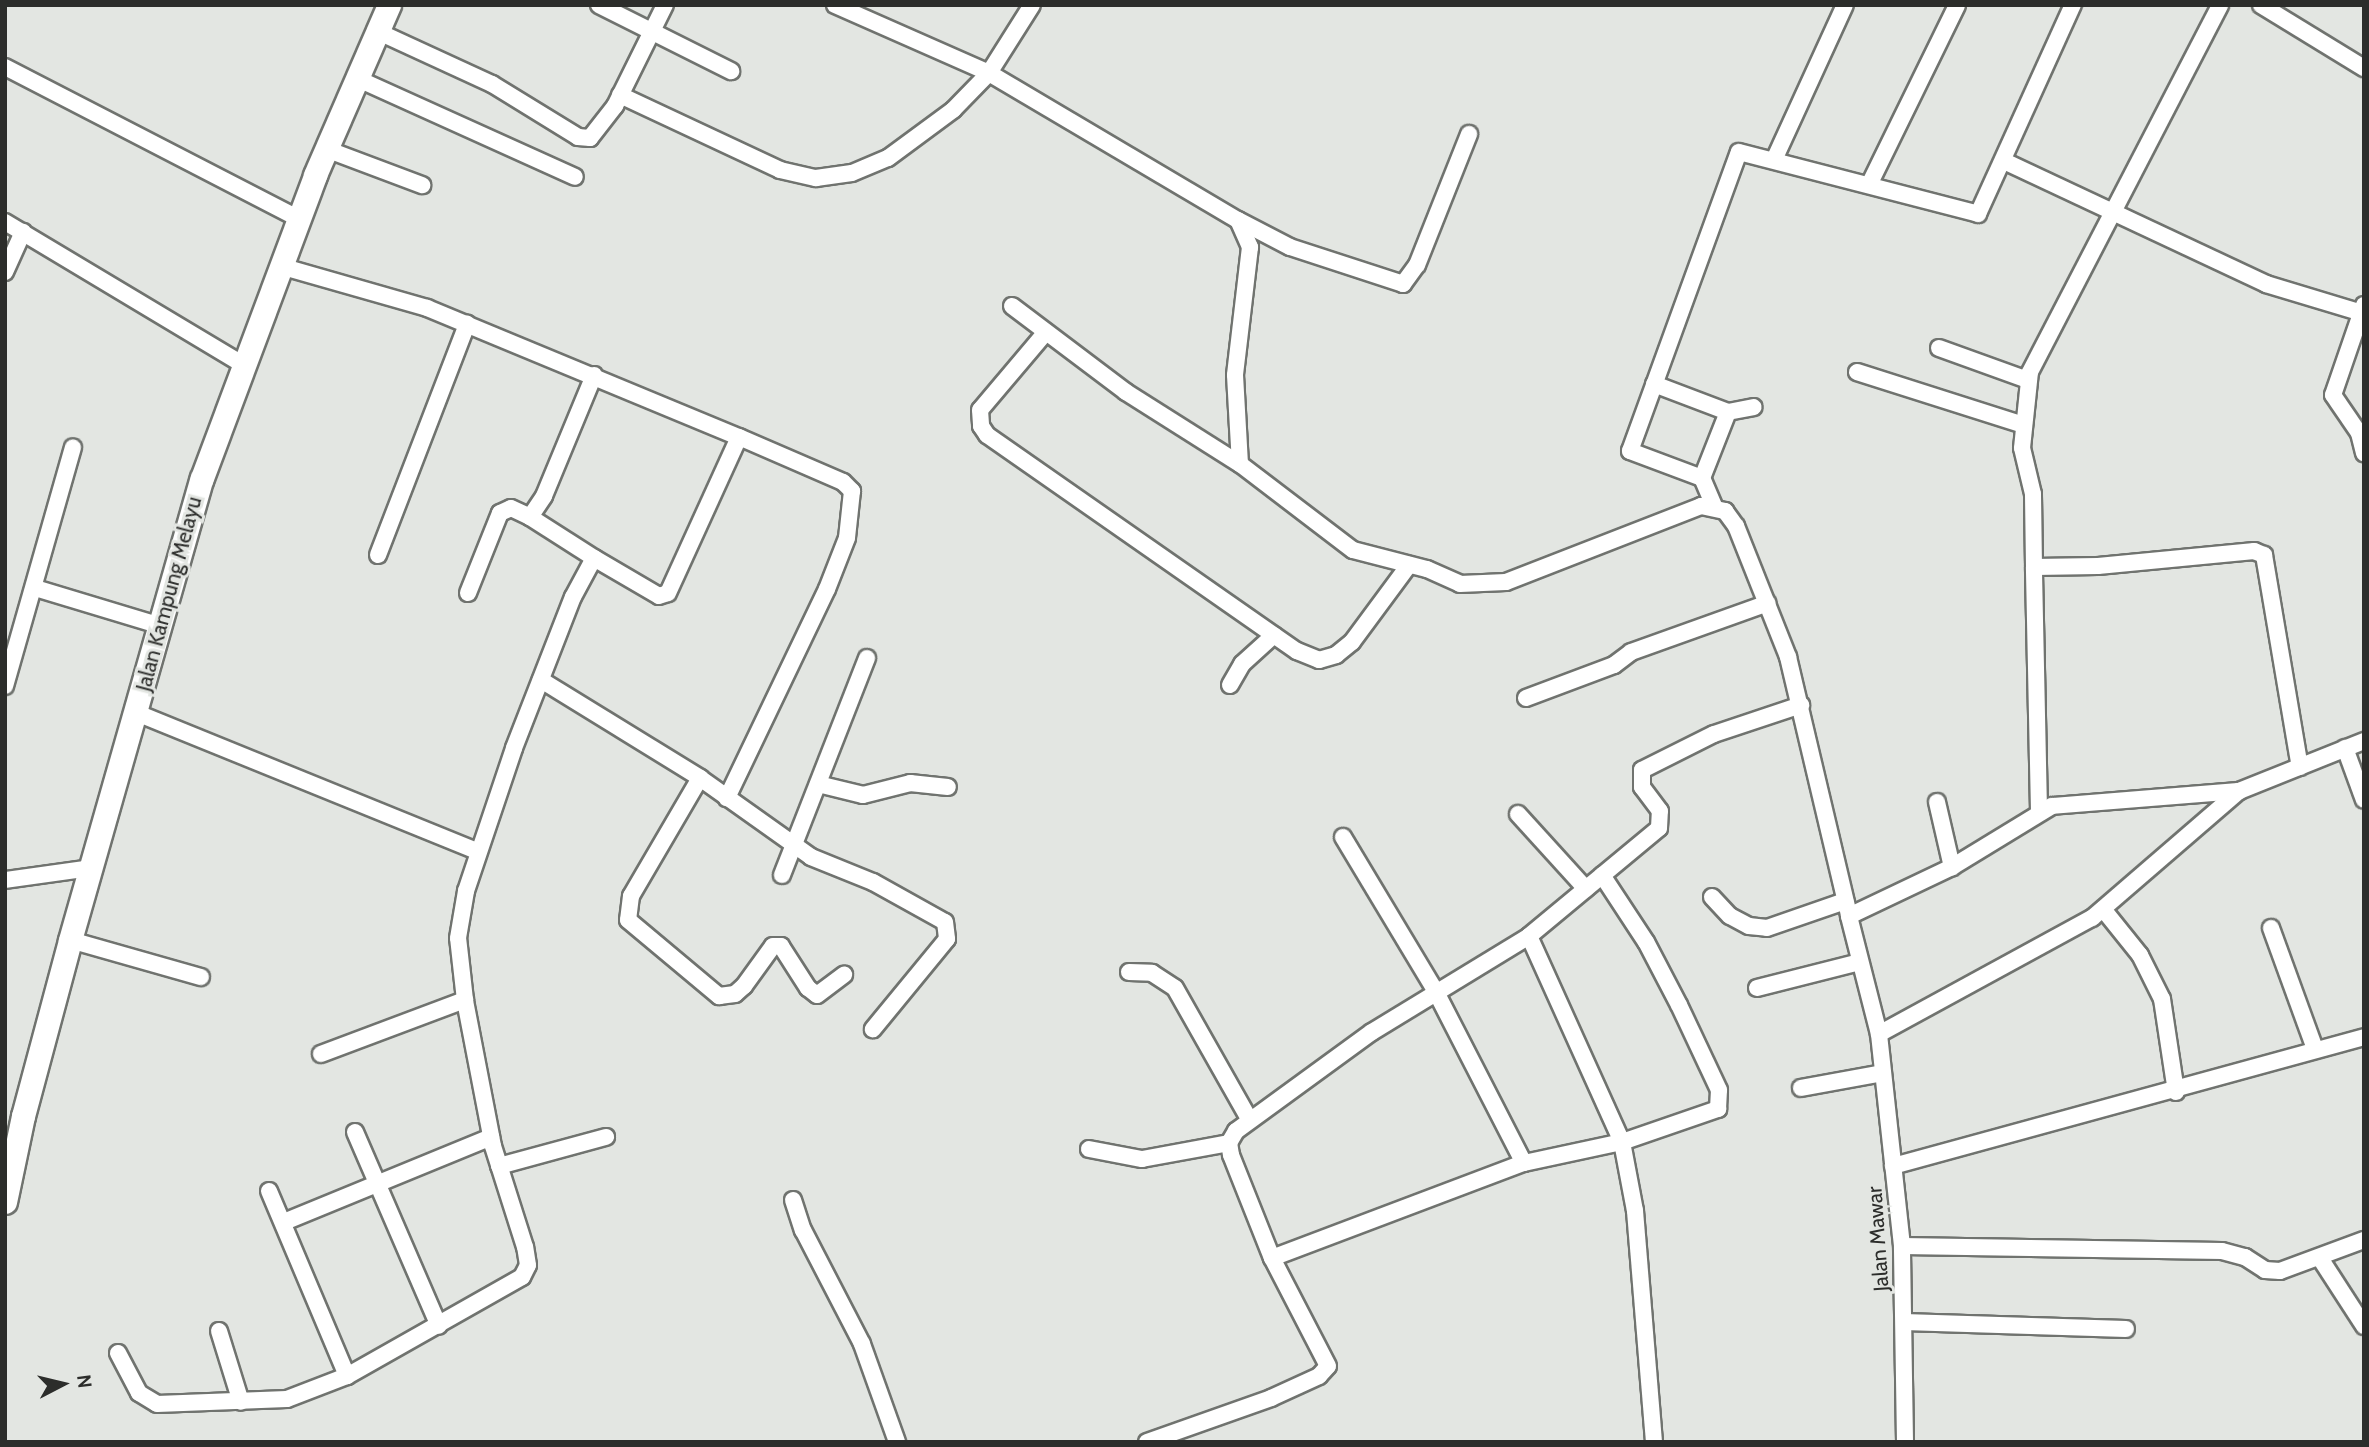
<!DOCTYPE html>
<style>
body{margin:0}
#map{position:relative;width:2369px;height:1447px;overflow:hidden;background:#e3e6e2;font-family:Cabin,sans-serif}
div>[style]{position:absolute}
.roads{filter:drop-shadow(2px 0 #70736f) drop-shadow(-2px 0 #70736f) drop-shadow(0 2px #70736f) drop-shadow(0 -2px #70736f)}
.street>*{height:16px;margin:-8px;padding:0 8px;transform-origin:8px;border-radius:8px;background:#fff}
.secondary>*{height:23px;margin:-11.5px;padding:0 11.5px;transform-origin:11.5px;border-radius:11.5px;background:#fff}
span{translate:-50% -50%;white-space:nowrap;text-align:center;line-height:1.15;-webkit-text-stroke:6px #e3e6e2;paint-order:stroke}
.street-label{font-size:21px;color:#2c2d2b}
.frame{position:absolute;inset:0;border:7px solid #2c2d2b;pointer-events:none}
.north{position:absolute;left:28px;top:1349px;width:70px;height:70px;-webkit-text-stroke:5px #e3e6e2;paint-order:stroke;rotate:83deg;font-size:19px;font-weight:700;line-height:28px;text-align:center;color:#2c2d2b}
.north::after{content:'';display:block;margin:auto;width:24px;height:32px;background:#2c2d2b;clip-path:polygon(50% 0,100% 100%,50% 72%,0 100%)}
</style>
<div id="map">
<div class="roads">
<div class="street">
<div style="left:599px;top:5px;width:148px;rotate:26.6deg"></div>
<div style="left:835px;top:5px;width:168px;rotate:23.8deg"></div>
<div style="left:989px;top:73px;width:289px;rotate:30.6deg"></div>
<div style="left:1238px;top:220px;width:30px;rotate:66deg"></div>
<div style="left:1250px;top:247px;width:129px;rotate:96.7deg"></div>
<div style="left:1235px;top:375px;width:89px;rotate:86.8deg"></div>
<div style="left:2261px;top:5px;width:121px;rotate:31.5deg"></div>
<div style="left:379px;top:32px;width:124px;rotate:24.7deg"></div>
<div style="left:492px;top:84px;width:101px;rotate:31.6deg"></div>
<div style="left:578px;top:137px;width:12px;rotate:5deg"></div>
<div style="left:590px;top:138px;width:41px;rotate:-52deg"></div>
<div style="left:615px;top:106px;width:113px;rotate:-63.7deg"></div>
<div style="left:5px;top:67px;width:330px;rotate:27.3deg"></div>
<div style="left:356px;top:78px;width:240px;rotate:24.3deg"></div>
<div style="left:620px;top:95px;width:177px;rotate:25.1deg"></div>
<div style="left:780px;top:170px;width:37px;rotate:13deg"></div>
<div style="left:816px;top:178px;width:36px;rotate:-8deg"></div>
<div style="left:852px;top:173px;width:39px;rotate:-23deg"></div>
<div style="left:888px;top:158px;width:81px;rotate:-36.4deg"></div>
<div style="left:953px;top:110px;width:52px;rotate:-45.8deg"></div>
<div style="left:989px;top:73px;width:80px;rotate:-57.7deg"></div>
<div style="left:326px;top:149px;width:103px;rotate:20.6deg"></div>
<div style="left:1774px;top:160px;width:170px;rotate:-65.4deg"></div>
<div style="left:2008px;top:163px;width:285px;rotate:25.1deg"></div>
<div style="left:2266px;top:284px;width:100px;rotate:16.8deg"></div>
<div style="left:1869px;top:185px;width:200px;rotate:-63.9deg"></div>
<div style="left:1240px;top:221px;width:56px;rotate:27.5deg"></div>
<div style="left:1290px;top:247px;width:119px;rotate:18.1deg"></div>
<div style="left:1403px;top:284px;width:24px;rotate:-54deg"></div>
<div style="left:1417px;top:265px;width:141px;rotate:-68.3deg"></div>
<div style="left:5px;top:222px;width:279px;rotate:30.9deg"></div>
<div style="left:280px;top:266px;width:153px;rotate:15.9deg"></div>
<div style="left:427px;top:308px;width:338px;rotate:22.5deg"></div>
<div style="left:739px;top:437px;width:113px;rotate:23.4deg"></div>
<div style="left:843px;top:482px;width:13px;rotate:45deg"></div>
<div style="left:852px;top:491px;width:47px;rotate:96.1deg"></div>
<div style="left:847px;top:538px;width:55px;rotate:111.4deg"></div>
<div style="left:827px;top:589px;width:232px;rotate:115.6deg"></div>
<div style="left:5px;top:272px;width:44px;rotate:-65.8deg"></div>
<div style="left:2364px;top:305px;width:95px;rotate:109deg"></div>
<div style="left:2333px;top:395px;width:46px;rotate:55.6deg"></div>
<div style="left:2359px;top:433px;width:21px;rotate:76deg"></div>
<div style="left:1012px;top:306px;width:143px;rotate:37deg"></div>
<div style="left:1126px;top:392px;width:135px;rotate:32.3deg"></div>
<div style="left:1240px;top:464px;width:142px;rotate:37.3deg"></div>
<div style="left:1353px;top:550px;width:76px;rotate:14.4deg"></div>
<div style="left:1427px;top:569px;width:36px;rotate:24deg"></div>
<div style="left:1460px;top:584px;width:46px;rotate:-2.5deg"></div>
<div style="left:1506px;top:582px;width:209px;rotate:-21.3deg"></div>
<div style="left:1701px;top:506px;width:25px;rotate:12deg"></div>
<div style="left:1725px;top:511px;width:19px;rotate:54deg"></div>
<div style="left:1736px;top:526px;width:141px;rotate:68.3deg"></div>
<div style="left:1788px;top:657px;width:266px;rotate:76.7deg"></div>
<div style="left:1046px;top:332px;width:102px;rotate:130.2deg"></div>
<div style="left:980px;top:410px;width:16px;rotate:86deg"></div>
<div style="left:981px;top:426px;width:11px;rotate:56deg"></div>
<div style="left:987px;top:435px;width:378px;rotate:34.9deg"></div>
<div style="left:1297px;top:651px;width:24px;rotate:22deg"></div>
<div style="left:1319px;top:660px;width:18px;rotate:-16deg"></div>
<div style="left:1336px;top:655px;width:21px;rotate:-39deg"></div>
<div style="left:1352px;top:642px;width:96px;rotate:-53.5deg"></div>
<div style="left:1939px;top:348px;width:95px;rotate:19.8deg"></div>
<div style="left:1857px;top:372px;width:172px;rotate:17.6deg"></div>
<div style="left:1654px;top:384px;width:79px;rotate:20.7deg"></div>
<div style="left:1702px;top:478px;width:71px;rotate:-68.5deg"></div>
<div style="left:1728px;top:412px;width:26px;rotate:-11deg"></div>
<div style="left:1714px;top:506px;width:30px;rotate:-113deg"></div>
<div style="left:1702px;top:478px;width:77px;rotate:-159.4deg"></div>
<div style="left:1630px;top:451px;width:318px;rotate:-70deg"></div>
<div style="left:1739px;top:152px;width:247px;rotate:14.5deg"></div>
<div style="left:1978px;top:214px;width:230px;rotate:-65.6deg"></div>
<div style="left:530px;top:517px;width:76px;rotate:32.6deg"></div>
<div style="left:378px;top:555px;width:248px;rotate:-68.9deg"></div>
<div style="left:2034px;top:567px;width:73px;rotate:-90.8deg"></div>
<div style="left:2033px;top:494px;width:47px;rotate:-103.4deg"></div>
<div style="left:2022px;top:448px;width:76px;rotate:-84deg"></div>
<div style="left:2030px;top:372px;width:413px;rotate:-62.6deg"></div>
<div style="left:35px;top:588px;width:132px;rotate:16.8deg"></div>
<div style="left:468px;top:593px;width:86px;rotate:-68.2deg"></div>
<div style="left:500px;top:513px;width:12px;rotate:-24deg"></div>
<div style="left:511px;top:508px;width:21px;rotate:25deg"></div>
<div style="left:530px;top:517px;width:25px;rotate:-56deg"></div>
<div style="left:544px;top:496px;width:131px;rotate:-67.5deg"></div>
<div style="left:541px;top:680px;width:187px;rotate:31.6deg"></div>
<div style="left:700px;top:778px;width:136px;rotate:35.4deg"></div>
<div style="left:811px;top:857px;width:67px;rotate:22deg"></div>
<div style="left:873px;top:882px;width:82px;rotate:29.1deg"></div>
<div style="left:945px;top:922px;width:17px;rotate:83deg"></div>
<div style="left:947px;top:939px;width:117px;rotate:129.4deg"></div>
<div style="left:1230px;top:685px;width:24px;rotate:-60deg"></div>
<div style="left:1242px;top:664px;width:43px;rotate:-42.2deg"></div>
<div style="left:5px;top:686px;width:248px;rotate:-74.1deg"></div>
<div style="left:1526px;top:698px;width:94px;rotate:-20.6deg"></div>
<div style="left:1614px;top:665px;width:21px;rotate:-37deg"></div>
<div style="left:1631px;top:652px;width:145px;rotate:-19.7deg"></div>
<div style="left:137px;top:713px;width:367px;rotate:22.1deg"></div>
<div style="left:2345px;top:748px;width:55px;rotate:69.9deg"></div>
<div style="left:700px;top:778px;width:137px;rotate:120.3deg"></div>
<div style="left:631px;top:896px;width:24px;rotate:97deg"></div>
<div style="left:628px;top:920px;width:119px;rotate:39.9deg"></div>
<div style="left:719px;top:996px;width:16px;rotate:-7deg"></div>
<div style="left:735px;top:994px;width:12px;rotate:-42deg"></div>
<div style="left:744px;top:986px;width:49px;rotate:-54.1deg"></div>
<div style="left:773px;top:946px;width:8px"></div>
<div style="left:781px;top:946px;width:50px;rotate:57.3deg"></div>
<div style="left:808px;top:988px;width:11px;rotate:38deg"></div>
<div style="left:817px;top:995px;width:34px;rotate:-37deg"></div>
<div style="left:818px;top:784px;width:46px;rotate:13.7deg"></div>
<div style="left:863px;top:795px;width:49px;rotate:-14.3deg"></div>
<div style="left:910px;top:783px;width:38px;rotate:6deg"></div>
<div style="left:1937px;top:802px;width:67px;rotate:77deg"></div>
<div style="left:2039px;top:811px;width:244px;rotate:-91.2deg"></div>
<div style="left:2034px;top:567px;width:64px;rotate:-0.9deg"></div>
<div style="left:2098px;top:566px;width:157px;rotate:-5.5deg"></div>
<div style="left:2254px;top:551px;width:11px;rotate:22deg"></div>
<div style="left:2264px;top:555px;width:215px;rotate:80.4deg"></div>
<div style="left:1518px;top:814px;width:101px;rotate:47.8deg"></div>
<div style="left:1343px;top:837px;width:181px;rotate:59deg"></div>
<div style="left:1436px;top:992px;width:192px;rotate:62.8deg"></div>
<div style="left:782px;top:875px;width:233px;rotate:-68.6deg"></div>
<div style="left:5px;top:880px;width:87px;rotate:-7.9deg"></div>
<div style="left:1712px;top:897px;width:26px;rotate:47deg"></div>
<div style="left:1730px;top:916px;width:21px;rotate:28deg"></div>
<div style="left:1749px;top:926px;width:18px;rotate:6deg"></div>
<div style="left:1767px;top:928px;width:83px;rotate:-19.1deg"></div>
<div style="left:2103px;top:909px;width:59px;rotate:51.2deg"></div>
<div style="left:2140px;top:955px;width:49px;rotate:63.4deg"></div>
<div style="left:2162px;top:999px;width:94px;rotate:81.4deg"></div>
<div style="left:2271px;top:928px;width:129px;rotate:70deg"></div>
<div style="left:1529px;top:936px;width:226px;rotate:65.7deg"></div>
<div style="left:1622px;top:1142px;width:102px;rotate:-19deg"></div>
<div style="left:1718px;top:1109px;width:19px;rotate:-87deg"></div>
<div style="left:1719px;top:1090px;width:94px;rotate:-115.2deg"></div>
<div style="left:1679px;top:1005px;width:71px;rotate:-117.6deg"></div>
<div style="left:1646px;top:942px;width:80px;rotate:-123.3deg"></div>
<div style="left:70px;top:940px;width:136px;rotate:15.8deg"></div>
<div style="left:1129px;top:972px;width:23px;rotate:2deg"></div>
<div style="left:1152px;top:973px;width:27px;rotate:33deg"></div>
<div style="left:1175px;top:988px;width:150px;rotate:60.5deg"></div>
<div style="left:1757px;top:988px;width:106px;rotate:-14.2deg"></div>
<div style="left:1879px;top:1034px;width:243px;rotate:-28.6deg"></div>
<div style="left:2092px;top:918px;width:194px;rotate:-40.8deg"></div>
<div style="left:321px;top:1054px;width:154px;rotate:-20.6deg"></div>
<div style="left:1801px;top:1088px;width:83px;rotate:-10.4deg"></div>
<div style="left:355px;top:1132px;width:211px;rotate:66.6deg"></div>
<div style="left:1089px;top:1149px;width:54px;rotate:10.7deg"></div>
<div style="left:1142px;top:1159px;width:88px;rotate:-10.4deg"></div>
<div style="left:499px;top:1166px;width:111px;rotate:-15.2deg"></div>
<div style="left:1893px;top:1166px;width:488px;rotate:-15.3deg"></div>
<div style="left:269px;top:1191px;width:201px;rotate:67.1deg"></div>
<div style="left:793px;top:1200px;width:32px;rotate:72deg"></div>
<div style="left:803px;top:1230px;width:128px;rotate:62.6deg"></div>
<div style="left:862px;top:1344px;width:104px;rotate:70.3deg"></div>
<div style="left:284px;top:1222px;width:224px;rotate:-22.3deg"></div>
<div style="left:1902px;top:1246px;width:320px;rotate:0.9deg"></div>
<div style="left:2222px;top:1251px;width:24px;rotate:15deg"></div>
<div style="left:2245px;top:1257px;width:24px;rotate:33deg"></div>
<div style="left:2265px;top:1270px;width:15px;rotate:4deg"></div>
<div style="left:2280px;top:1271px;width:90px;rotate:-20.3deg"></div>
<div style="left:1272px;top:1258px;width:269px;rotate:-20.7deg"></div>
<div style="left:1524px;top:1163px;width:100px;rotate:-12.1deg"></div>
<div style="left:1622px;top:1142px;width:70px;rotate:79.3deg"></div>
<div style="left:1635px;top:1211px;width:232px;rotate:85.3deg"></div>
<div style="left:2320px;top:1258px;width:81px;rotate:57.1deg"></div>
<div style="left:1904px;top:1322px;width:222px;rotate:1.8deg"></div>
<div style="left:219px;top:1331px;width:74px;rotate:72.8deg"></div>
<div style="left:118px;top:1353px;width:45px;rotate:62.3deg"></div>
<div style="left:139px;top:1393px;width:21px;rotate:31deg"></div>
<div style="left:157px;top:1404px;width:130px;rotate:-2.2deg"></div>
<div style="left:287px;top:1399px;width:64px;rotate:-21deg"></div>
<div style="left:347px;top:1376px;width:201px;rotate:-29.5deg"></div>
<div style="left:522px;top:1277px;width:13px;rotate:-63deg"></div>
<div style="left:528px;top:1265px;width:18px;rotate:-99deg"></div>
<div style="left:525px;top:1247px;width:106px;rotate:-107.6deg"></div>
<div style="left:493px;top:1146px;width:149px;rotate:-100.9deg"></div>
<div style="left:465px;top:1000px;width:62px;rotate:-96.4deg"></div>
<div style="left:458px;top:938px;width:48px;rotate:-80.3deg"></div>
<div style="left:466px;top:891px;width:151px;rotate:-71.4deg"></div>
<div style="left:514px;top:748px;width:162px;rotate:-68.7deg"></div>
<div style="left:573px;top:597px;width:44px;rotate:-61.7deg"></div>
<div style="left:594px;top:558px;width:75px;rotate:30.3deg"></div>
<div style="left:659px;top:596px;width:9px;rotate:-18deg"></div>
<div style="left:668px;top:593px;width:171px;rotate:-65.5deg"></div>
<div style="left:1147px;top:1442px;width:132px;rotate:-19.5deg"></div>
<div style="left:1271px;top:1398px;width:53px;rotate:-24.6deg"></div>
<div style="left:1319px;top:1376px;width:13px;rotate:-48deg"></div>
<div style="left:1328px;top:1366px;width:122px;rotate:-117.4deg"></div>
<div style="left:1272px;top:1258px;width:111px;rotate:-111.7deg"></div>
<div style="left:1231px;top:1155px;width:12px;rotate:-99deg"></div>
<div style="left:1229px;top:1143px;width:14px;rotate:-60deg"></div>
<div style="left:1236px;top:1131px;width:168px;rotate:-36.1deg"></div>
<div style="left:1372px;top:1032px;width:184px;rotate:-31.4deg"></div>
<div style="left:1529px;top:936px;width:169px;rotate:-39.7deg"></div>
<div style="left:1659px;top:828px;width:17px;rotate:-87deg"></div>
<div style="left:1660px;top:811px;width:30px;rotate:-127deg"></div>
<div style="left:1642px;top:787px;width:17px;rotate:-90deg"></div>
<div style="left:1642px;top:770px;width:80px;rotate:-26.6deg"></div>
<div style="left:1714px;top:734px;width:92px;rotate:-18.4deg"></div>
<div style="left:1905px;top:1442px;width:196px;rotate:-90.9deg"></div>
<div style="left:1902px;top:1246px;width:213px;rotate:-96.2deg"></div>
<div style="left:1879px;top:1034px;width:122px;rotate:-104.3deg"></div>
<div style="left:1849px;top:916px;width:114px;rotate:-25.4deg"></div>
<div style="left:1952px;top:867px;width:117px;rotate:-31.4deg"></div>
<div style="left:2052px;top:806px;width:188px;rotate:-4.6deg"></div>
<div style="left:2239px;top:791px;width:135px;rotate:-21.8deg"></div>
</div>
<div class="secondary">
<div style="left:5px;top:1202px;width:88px;rotate:-78.2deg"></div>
<div style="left:23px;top:1116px;width:182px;rotate:-75deg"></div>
<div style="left:70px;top:940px;width:480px;rotate:-74.1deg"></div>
<div style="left:202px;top:478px;width:323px;rotate:-69.5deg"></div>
<div style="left:315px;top:175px;width:185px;rotate:-66.5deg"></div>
</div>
</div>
<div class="street-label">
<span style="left:169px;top:594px;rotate:-75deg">Jalan Kampung Melayu</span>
<span style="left:1878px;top:1239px;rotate:-94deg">Jalan Mawar</span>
</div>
<div class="frame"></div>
<div class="north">N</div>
</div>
